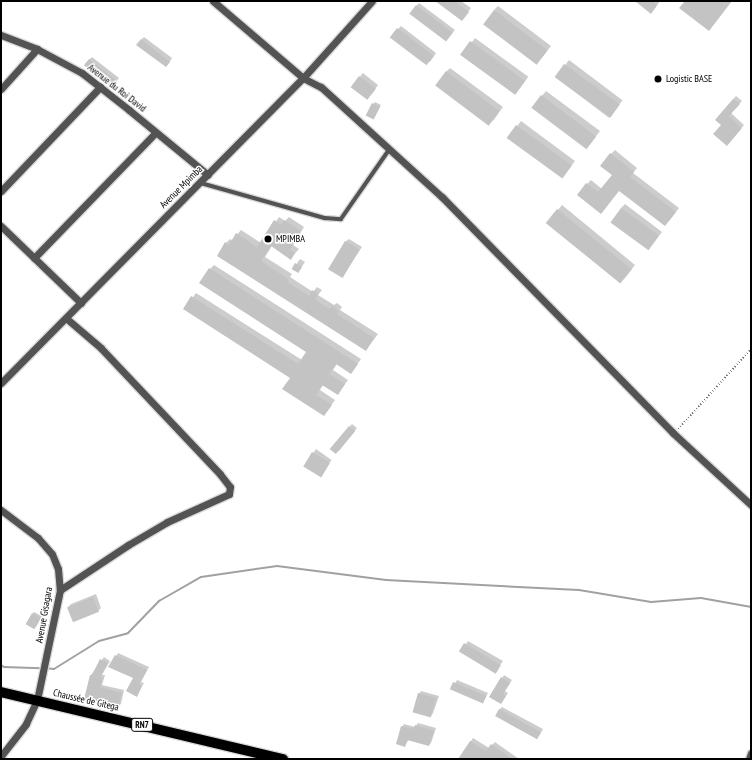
<!DOCTYPE html>
<meta charset="utf-8">
<style>
body{margin:0}
#map{position:relative;width:752px;height:760px;overflow:hidden;background:#fff;font-family:"PT Sans Narrow",sans-serif}
div>[style]{position:absolute}
.shadow>*{inset:0;background:#0003;transform-origin:0 0}
.stream>*{height:2px;margin:-1px;padding:0 1px;transform-origin:1px;border-radius:1px;background:#a1a1a1}
.building>*{inset:0;background:#c3c3c3;transform-origin:0 0}
.path>*{height:1.5px;margin-top:-0.75px;transform-origin:0;background:repeating-linear-gradient(90deg,#757575 0 1px,transparent 0 3px)}
.roads{filter:drop-shadow(1px 0 #dbdbdb) drop-shadow(-1px 0 #dbdbdb) drop-shadow(0 1px #dbdbdb) drop-shadow(0 -1px #dbdbdb)}
.lane>*{height:3.5px;margin:-1.75px;padding:0 1.75px;transform-origin:1.75px;border-radius:1.75px;background:#535353}
.street>*{height:7px;margin:-3.5px;padding:0 3.5px;transform-origin:3.5px;border-radius:3.5px;background:#535353}
.primary>*{height:10px;margin:-5px;padding:0 5px;transform-origin:5px;border-radius:5px;background:#000}
.dots>*{width:11px;height:11px;translate:-50% -50%;box-sizing:border-box;border:2px solid #fff;border-radius:50%}
span{translate:-50% -50%;white-space:nowrap;text-align:center;line-height:1.15;-webkit-text-stroke:3px #fff;paint-order:stroke}
.shield-label span{padding:1px 3px;background:#fff;border:1px solid;border-radius:3px;-webkit-text-stroke-width:0}
.shield-label{font-size:9px;color:#000;font-weight:700}
.poi-label{font-size:10px;color:#000}
.left{translate:0 -50%;text-align:left}
.street-label{font-size:10px;color:#000}
.frame{position:absolute;inset:0;border:2px solid #000;pointer-events:none}
</style>
<div id="map">
<div class="shadow">
<div style="clip-path:polygon(437px 1px,461px 1px,471px 8px,464px 17px)"></div>
<div style="clip-path:polygon(636px 1px,660px 1px,654px 10px)"></div>
<div style="clip-path:polygon(419px 3px,455px 30px,448px 38px,410px 14px)"></div>
<div style="clip-path:polygon(498px 6px,551px 46px,541px 59px,494px 10px)"></div>
<div style="clip-path:polygon(401px 26px,436px 53px,430px 62px,398px 29px)"></div>
<div style="clip-path:polygon(144px 37px,172px 58px,169px 63px,141px 40px)"></div>
<div style="left:475px;top:38px;width:66px;height:22px;rotate:36deg"></div>
<div style="clip-path:polygon(92px 57px,119px 78px,115px 83px,85px 64px)"></div>
<div style="left:569px;top:60px;width:67px;height:22px;rotate:37deg"></div>
<div style="clip-path:polygon(450px 68px,503px 107px,493px 121px,446px 72px)"></div>
<div style="clip-path:polygon(363px 73px,378px 85px,371px 95px,352px 86px)"></div>
<div style="clip-path:polygon(546px 91px,600px 131px,590px 144px,532px 108px)"></div>
<div style="clip-path:polygon(736px 96px,742px 101px,731px 113px,744px 125px,727px 145px,722px 125px,716px 119px)"></div>
<div style="clip-path:polygon(375px 102px,381px 105px,374px 117px,373px 104px)"></div>
<div style="clip-path:polygon(521px 121px,575px 161px,565px 174px,508px 138px)"></div>
<div style="clip-path:polygon(615px 150px,637px 168px,633px 173px,679px 208px,669px 221px,619px 190px,605px 208px,587px 184px,591px 180px,602px 189px,613px 175px,611px 154px)"></div>
<div style="clip-path:polygon(625px 204px,662px 232px,648px 249px,621px 208px)"></div>
<div style="clip-path:polygon(562px 205px,635px 265px,624px 279px,547px 223px)"></div>
<div style="clip-path:polygon(279px 217px,285px 221px,289px 217px,304px 227px,293px 245px,299px 249px,291px 258px,272px 246px,265px 257px,292px 274px,290px 277px,313px 292px,317px 287px,322px 290px,318px 295px,334px 305px,337px 303px,342px 307px,340px 310px,378px 334px,366px 350px,226px 243px,230px 239px,232px 240px,241px 230px,261px 243px)"></div>
<div style="clip-path:polygon(349px 239px,362px 247px,342px 277px,346px 241px)"></div>
<div style="clip-path:polygon(300px 259px,305px 262px,301px 268px,293px 269px)"></div>
<div style="clip-path:polygon(214px 265px,361px 359px,351px 373px,337px 364px,333px 370px,348px 380px,338px 394px,323px 385px,320px 390px,335px 400px,324px 415px,291px 377px,184px 309px,196px 293px,302px 360px,308px 352px,210px 269px)"></div>
<div style="clip-path:polygon(352px 424px,357px 428px,339px 451px,331px 449px)"></div>
<div style="left:316px;top:449px;width:19px;height:19px;rotate:35deg"></div>
<div style="clip-path:polygon(96px 594px,101px 608px,98px 611px,68px 607px,71px 604px)"></div>
<div style="clip-path:polygon(34px 612px,42px 616px,36px 627px,33px 613px)"></div>
<div style="clip-path:polygon(468px 641px,503px 661px,495px 672px,461px 651px)"></div>
<div style="clip-path:polygon(118px 653px,149px 667px,141px 682px,144px 683px,137px 695px,134px 677px,110px 666px)"></div>
<div style="clip-path:polygon(104px 657px,110px 661px,102px 675px,105px 675px,102px 685px,124px 690px,121px 704px,118px 706px,85px 698px,91px 675px)"></div>
<div style="clip-path:polygon(504px 675px,512px 680px,505px 691px,508px 693px,501px 703px,502px 678px)"></div>
<div style="clip-path:polygon(457px 680px,488px 693px,485px 699px,482px 702px,452px 688px)"></div>
<div style="clip-path:polygon(421px 691px,439px 696px,433px 713px,431px 716px,419px 694px)"></div>
<div style="clip-path:polygon(502px 707px,543px 729px,539px 736px,536px 738px,499px 710px)"></div>
<div style="clip-path:polygon(418px 723px,436px 728px,431px 743px,429px 745px,409px 739px,405px 746px,402px 727px,404px 724px,415px 727px)"></div>
<div style="clip-path:polygon(473px 738px,489px 748px,495px 742px,519px 759px,459px 759px)"></div>
</div>
<div class="stream">
<div style="left:1px;top:665px;width:4px;rotate:34deg"></div>
<div style="left:4px;top:667px;width:37px;rotate:2deg"></div>
<div style="left:45px;top:668px;width:9px;rotate:6deg"></div>
<div style="left:54px;top:669px;width:53px;rotate:-31.9deg"></div>
<div style="left:99px;top:641px;width:30px;rotate:-15deg"></div>
<div style="left:128px;top:633px;width:45px;rotate:-45.9deg"></div>
<div style="left:159px;top:601px;width:48px;rotate:-29.7deg"></div>
<div style="left:201px;top:577px;width:77px;rotate:-8.2deg"></div>
<div style="left:277px;top:566px;width:110px;rotate:7.3deg"></div>
<div style="left:386px;top:580px;width:193px;rotate:3deg"></div>
<div style="left:579px;top:590px;width:73px;rotate:9.5deg"></div>
<div style="left:651px;top:602px;width:50px;rotate:-4.6deg"></div>
<div style="left:701px;top:598px;width:51px;rotate:10.2deg"></div>
</div>
<div class="building">
<div style="clip-path:polygon(435px 1px,455px 1px,469px 12px,462px 21px)"></div>
<div style="clip-path:polygon(635px 1px,652px 1px,657px 5px,651px 14px)"></div>
<div style="clip-path:polygon(685px 1px,732px 1px,709px 31px,679px 8px)"></div>
<div style="left:416px;top:5px;width:46px;height:11px;rotate:37deg"></div>
<div style="left:494px;top:10px;width:67px;height:18px;rotate:37deg"></div>
<div style="left:397px;top:28px;width:46px;height:12px;rotate:37deg"></div>
<div style="clip-path:polygon(141px 39px,170px 62px,166px 67px,136px 45px)"></div>
<div style="left:470px;top:41px;width:68px;height:17px;rotate:36deg"></div>
<div style="left:89px;top:59px;width:36px;height:8px;rotate:38deg"></div>
<div style="left:564px;top:64px;width:69px;height:16px;rotate:36deg"></div>
<div style="left:446px;top:71px;width:67px;height:18px;rotate:37deg"></div>
<div style="left:359px;top:76px;width:21px;height:14px;rotate:37deg"></div>
<div style="left:541px;top:95px;width:69px;height:16px;rotate:37deg"></div>
<div style="clip-path:polygon(733px 99px,740px 104px,729px 116px,742px 128px,727px 146px,713px 134px,721px 125px,715px 120px)"></div>
<div style="left:372px;top:103px;width:9px;height:14px;rotate:27deg"></div>
<div style="left:516px;top:125px;width:69px;height:16px;rotate:36deg"></div>
<div style="clip-path:polygon(610px 153px,634px 172px,630px 177px,676px 212px,665px 226px,619px 191px,601px 214px,577px 195px,586px 183px,598px 192px,612px 175px,600px 166px)"></div>
<div style="left:621px;top:208px;width:47px;height:18px;rotate:36deg"></div>
<div style="left:557px;top:209px;width:96px;height:18px;rotate:39deg"></div>
<div style="clip-path:polygon(274px 220px,281px 225px,284px 220px,301px 231px,290px 250px,295px 253px,291px 260px,271px 246px,261px 261px,288px 279px,287px 282px,309px 296px,312px 290px,318px 294px,315px 300px,330px 309px,332px 306px,339px 311px,337px 314px,374px 338px,366px 351px,217px 256px,225px 242px,229px 245px,236px 233px,257px 247px)"></div>
<div style="left:345px;top:241px;width:17px;height:33px;rotate:31deg"></div>
<div style="left:295px;top:263px;width:8px;height:7px;rotate:30deg"></div>
<div style="clip-path:polygon(209px 268px,358px 364px,351px 374px,336px 364px,329px 374px,345px 384px,338px 395px,322px 385px,316px 395px,332px 405px,324px 416px,282px 389px,290px 378px,183px 309px,191px 296px,298px 364px,306px 352px,199px 283px)"></div>
<div style="left:349px;top:426px;width:8px;height:30px;rotate:40deg"></div>
<div style="left:312px;top:452px;width:21px;height:17px;rotate:31deg"></div>
<div style="left:93px;top:597px;width:16px;height:28px;rotate:68deg"></div>
<div style="left:32px;top:613px;width:10px;height:13px;rotate:29deg"></div>
<div style="left:464px;top:643px;width:43px;height:10px;rotate:31deg"></div>
<div style="clip-path:polygon(115px 655px,147px 670px,139px 684px,142px 686px,137px 697px,126px 691px,133px 678px,108px 667px)"></div>
<div style="clip-path:polygon(100px 659px,108px 663px,100px 677px,103px 678px,100px 687px,122px 693px,118px 707px,84px 699px,90px 675px,92px 675px)"></div>
<div style="clip-path:polygon(501px 677px,510px 683px,503px 694px,506px 696px,501px 704px,489px 697px)"></div>
<div style="left:453px;top:682px;width:36px;height:8px;rotate:23deg"></div>
<div style="left:418px;top:693px;width:19px;height:20px;rotate:16deg"></div>
<div style="left:499px;top:709px;width:48px;height:8px;rotate:29deg"></div>
<div style="clip-path:polygon(415px 725px,434px 731px,429px 746px,407px 740px,405px 747px,396px 744px,401px 726px,413px 729px)"></div>
<div style="clip-path:polygon(470px 741px,486px 751px,491px 744px,512px 759px,458px 759px)"></div>
</div>
<div class="path">
<div style="left:678px;top:429px;width:108px;rotate:-47.6deg"></div>
</div>
<div class="roads">
<div class="lane">
<div style="left:201px;top:183px;width:129px;rotate:15.8deg"></div>
<div style="left:325px;top:218px;width:16px;rotate:4deg"></div>
<div style="left:341px;top:219px;width:84px;rotate:-55.2deg"></div>
</div>
<div class="street">
<div style="left:213px;top:1px;width:118px;rotate:40.5deg"></div>
<div style="left:303px;top:78px;width:20px;rotate:27deg"></div>
<div style="left:321px;top:87px;width:164px;rotate:42.3deg"></div>
<div style="left:442px;top:197px;width:330px;rotate:45.6deg"></div>
<div style="left:673px;top:433px;width:106px;rotate:42.7deg"></div>
<div style="left:1px;top:35px;width:39px;rotate:21deg"></div>
<div style="left:37px;top:49px;width:51px;rotate:28.1deg"></div>
<div style="left:82px;top:73px;width:60px;rotate:38.2deg"></div>
<div style="left:129px;top:110px;width:102px;rotate:39.4deg"></div>
<div style="left:1px;top:89px;width:54px;rotate:-48deg"></div>
<div style="left:1px;top:191px;width:144px;rotate:-46.4deg"></div>
<div style="left:1px;top:226px;width:111px;rotate:43.9deg"></div>
<div style="left:34px;top:258px;width:175px;rotate:-45.9deg"></div>
<div style="left:1px;top:383px;width:429px;rotate:-45.3deg"></div>
<div style="left:303px;top:78px;width:103px;rotate:-48.1deg"></div>
<div style="left:1px;top:510px;width:46px;rotate:37.1deg"></div>
<div style="left:38px;top:538px;width:21px;rotate:49deg"></div>
<div style="left:52px;top:554px;width:16px;rotate:68deg"></div>
<div style="left:58px;top:569px;width:21px;rotate:85deg"></div>
<div style="left:60px;top:590px;width:112px;rotate:101.8deg"></div>
<div style="left:37px;top:700px;width:26px;rotate:115deg"></div>
<div style="left:26px;top:724px;width:41px;rotate:128deg"></div>
<div style="left:60px;top:590px;width:82px;rotate:-33.5deg"></div>
<div style="left:128px;top:545px;width:45px;rotate:-30.5deg"></div>
<div style="left:167px;top:522px;width:68px;rotate:-24.3deg"></div>
<div style="left:229px;top:494px;width:7px;rotate:-82deg"></div>
<div style="left:230px;top:487px;width:16px;rotate:-128deg"></div>
<div style="left:220px;top:474px;width:173px;rotate:-133.4deg"></div>
<div style="left:101px;top:348px;width:46px;rotate:-139.4deg"></div>
<div style="left:749px;top:759px;width:6px;rotate:-72deg"></div>
</div>
<div class="primary">
<div style="left:1px;top:692px;width:290px;rotate:13.4deg"></div>
</div>
</div>
<div class="dots">
<div style="left:658px;top:79px;background:#000"></div>
<div style="left:268px;top:239px;background:#000"></div>
</div>
<div class="shield-label">
<span style="left:142px;top:725px">RN7</span>
</div>
<div class="poi-label">
<span class="left" style="left:666px;top:79px">Logistic BASE</span>
<span class="left" style="left:276px;top:239px">MPIMBA</span>
</div>
<div class="street-label">
<span style="left:117px;top:88px;rotate:38deg">Avenue du Roi David</span>
<span style="left:181px;top:187px;rotate:-45deg">Avenue Mpimba</span>
<span style="left:44px;top:615px;rotate:-80deg">Avenue Gisagara</span>
<span style="left:86px;top:700px;rotate:13deg">Chaussée de Gitega</span>
</div>
<div class="frame"></div>
</div>
